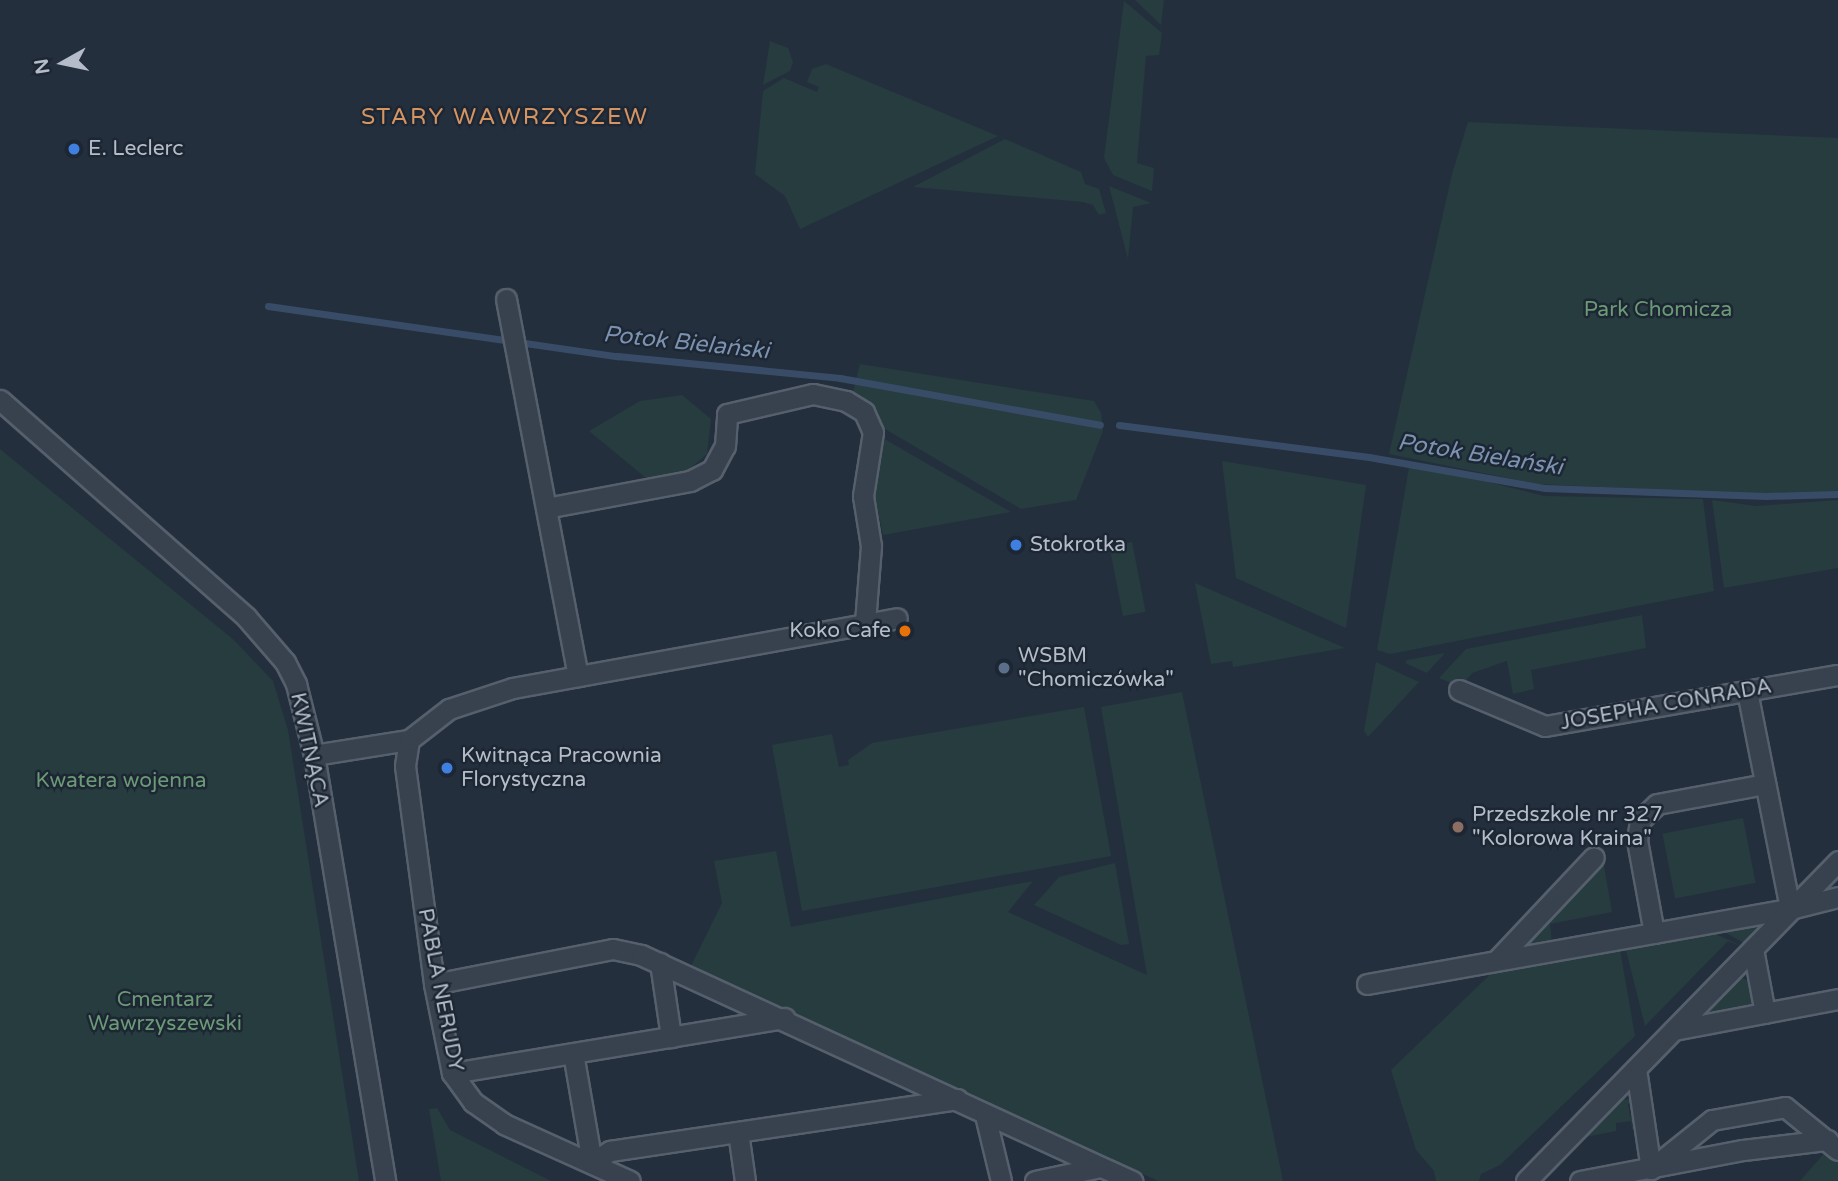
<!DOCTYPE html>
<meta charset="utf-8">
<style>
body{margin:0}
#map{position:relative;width:1838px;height:1181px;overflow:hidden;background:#242f3e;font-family:"Varela Round",sans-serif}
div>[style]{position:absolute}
.green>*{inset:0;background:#263c3f;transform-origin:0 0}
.stream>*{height:7px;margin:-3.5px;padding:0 3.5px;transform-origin:3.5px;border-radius:3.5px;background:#394c67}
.roads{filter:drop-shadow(2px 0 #565f6c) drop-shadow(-2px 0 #565f6c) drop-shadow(0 2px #565f6c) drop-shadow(0 -2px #565f6c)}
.minor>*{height:19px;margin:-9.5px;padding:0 9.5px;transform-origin:9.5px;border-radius:9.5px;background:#38414e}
.dots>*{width:19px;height:19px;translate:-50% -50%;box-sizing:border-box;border:4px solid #1d2633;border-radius:50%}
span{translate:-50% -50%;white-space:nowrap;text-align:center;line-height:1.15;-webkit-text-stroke:5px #1d2633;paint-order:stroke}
.poi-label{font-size:21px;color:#b4bcc9}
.left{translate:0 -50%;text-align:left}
.right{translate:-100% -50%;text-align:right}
.park-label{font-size:21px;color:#6b9a76}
.street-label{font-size:21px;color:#b4bcc9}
.neighbourhood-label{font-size:23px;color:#d59563;letter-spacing:2px}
.water-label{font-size:23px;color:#7c92b1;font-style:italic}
.north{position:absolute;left:28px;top:28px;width:70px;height:70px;-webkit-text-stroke:5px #1d2633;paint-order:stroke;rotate:261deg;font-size:19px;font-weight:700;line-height:28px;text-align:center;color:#b4bcc9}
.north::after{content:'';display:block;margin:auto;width:24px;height:32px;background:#b4bcc9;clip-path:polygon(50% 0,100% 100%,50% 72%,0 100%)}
</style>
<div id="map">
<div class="green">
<div style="clip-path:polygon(1135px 0,1164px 0,1161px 25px)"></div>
<div style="clip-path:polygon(1124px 1px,1162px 33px,1159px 55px,1146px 56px,1137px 163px,1154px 168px,1152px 191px,1113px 175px,1104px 158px)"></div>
<div style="clip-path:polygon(770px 41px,788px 48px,793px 62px,790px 71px,763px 85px)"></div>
<div style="clip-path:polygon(826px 64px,998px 136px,800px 229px,785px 196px,755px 174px,763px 91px,784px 78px,817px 92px,819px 87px,807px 82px,812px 69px)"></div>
<div style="clip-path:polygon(1468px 122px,1838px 138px,1838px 493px,1788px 496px,1537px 484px,1389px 454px,1452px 174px)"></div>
<div style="clip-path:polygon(1005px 139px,1081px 172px,1085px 184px,1099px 189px,1106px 213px,1099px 215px,1093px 205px,1083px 202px,913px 187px)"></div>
<div style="clip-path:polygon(1109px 186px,1151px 203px,1133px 207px,1128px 259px)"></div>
<div style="clip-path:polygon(860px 364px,1094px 401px,1101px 413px,1103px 431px,1076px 500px,1021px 509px,880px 426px,852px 396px)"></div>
<div style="clip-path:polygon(682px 395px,711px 419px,707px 454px,687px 471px,646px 478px,589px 431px,640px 401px)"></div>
<div style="clip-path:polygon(881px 437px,1011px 512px,883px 535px,873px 486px)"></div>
<div style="clip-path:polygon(0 449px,234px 640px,273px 681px,288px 730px,359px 1181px,0 1181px)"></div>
<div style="clip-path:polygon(1222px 461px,1366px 485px,1346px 628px,1236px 578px)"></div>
<div style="clip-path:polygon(1410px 462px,1544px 496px,1703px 499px,1714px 591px,1390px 654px,1377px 650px)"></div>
<div style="clip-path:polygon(1712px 500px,1756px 506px,1838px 500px,1838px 568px,1724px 588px)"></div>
<div style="left:1132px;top:542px;width:71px;height:23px;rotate:79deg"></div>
<div style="clip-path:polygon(1195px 583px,1345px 648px,1233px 667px,1232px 661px,1211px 664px)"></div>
<div style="clip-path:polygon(1642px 615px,1646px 648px,1531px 670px,1534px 689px,1513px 694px,1507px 661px,1472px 673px,1461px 687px,1439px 678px,1466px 649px)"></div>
<div style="clip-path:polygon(1445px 653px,1427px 673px,1405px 663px,1407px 660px)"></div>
<div style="clip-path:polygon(1376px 662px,1419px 682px,1368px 737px,1364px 731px)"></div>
<div style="clip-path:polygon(1182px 692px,1283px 1181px,1158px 1181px,691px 966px,722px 903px,714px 861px,776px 851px,791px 927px,1033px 881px,1008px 912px,1147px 975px,1101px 707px)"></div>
<div style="clip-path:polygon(1084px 707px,1111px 856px,802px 911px,772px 745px,832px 734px,839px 767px,849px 765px,848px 760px,872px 743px)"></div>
<div style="left:1743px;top:818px;width:66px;height:82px;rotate:79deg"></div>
<div style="clip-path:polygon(1598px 861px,1604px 866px,1612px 912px,1550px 924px,1552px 943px,1524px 948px,1518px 943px)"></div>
<div style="clip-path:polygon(1115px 863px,1129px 944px,1121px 945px,1034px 905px,1059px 877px)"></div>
<div style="clip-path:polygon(1758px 924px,1747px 945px,1716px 927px)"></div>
<div style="clip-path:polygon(1703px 928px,1746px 948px,1728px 941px,1645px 1026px,1624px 942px)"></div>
<div style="clip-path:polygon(1619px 944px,1635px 1036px,1500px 1165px,1481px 1174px,1479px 1181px,1436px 1181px,1434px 1171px,1416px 1150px,1391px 1070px,1502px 963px)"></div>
<div style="clip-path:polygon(1740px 976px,1751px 983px,1752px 1008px,1711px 1013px,1709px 1006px)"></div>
<div style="clip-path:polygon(1630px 1099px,1634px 1103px,1628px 1104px,1630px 1117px,1636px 1116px,1638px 1128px,1632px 1129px,1631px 1121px,1616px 1123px,1616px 1131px,1580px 1138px,1617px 1100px)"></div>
<div style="clip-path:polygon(437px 1108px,450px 1130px,551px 1181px,441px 1181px,429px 1109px)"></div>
<div style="clip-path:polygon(1827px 1150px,1838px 1159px,1838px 1181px,1800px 1181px)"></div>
</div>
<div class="stream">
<div style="left:268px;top:306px;width:353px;rotate:8.2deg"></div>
<div style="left:617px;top:356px;width:224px;rotate:5.6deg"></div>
<div style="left:840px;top:378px;width:264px;rotate:10.2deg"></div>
<div style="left:1119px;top:425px;width:252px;rotate:7.3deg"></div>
<div style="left:1369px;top:457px;width:179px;rotate:10deg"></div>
<div style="left:1545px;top:488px;width:221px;rotate:2.1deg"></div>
<div style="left:1766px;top:496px;width:72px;rotate:-1.6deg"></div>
</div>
<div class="roads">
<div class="minor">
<div style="left:506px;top:299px;width:384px;rotate:79.2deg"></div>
<div style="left:0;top:400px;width:328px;rotate:41.4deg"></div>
<div style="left:246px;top:617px;width:60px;rotate:49.1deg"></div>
<div style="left:285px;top:662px;width:25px;rotate:63deg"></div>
<div style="left:296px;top:684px;width:73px;rotate:75.8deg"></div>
<div style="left:314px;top:755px;width:432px;rotate:80.5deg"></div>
<div style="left:546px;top:508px;width:147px;rotate:-10.6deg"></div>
<div style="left:690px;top:481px;width:25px;rotate:-27deg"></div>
<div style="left:712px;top:470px;width:27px;rotate:-62deg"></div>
<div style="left:725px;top:446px;width:32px;rotate:-86deg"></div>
<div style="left:727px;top:414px;width:88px;rotate:-13.1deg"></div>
<div style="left:813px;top:394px;width:34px;rotate:12deg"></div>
<div style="left:846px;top:401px;width:21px;rotate:31deg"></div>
<div style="left:864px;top:412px;width:22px;rotate:66deg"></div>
<div style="left:873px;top:432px;width:65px;rotate:98.9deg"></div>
<div style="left:863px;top:496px;width:51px;rotate:80.9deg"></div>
<div style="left:871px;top:546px;width:77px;rotate:94.5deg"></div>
<div style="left:1459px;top:690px;width:93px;rotate:22.7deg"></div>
<div style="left:1545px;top:726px;width:297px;rotate:-9.9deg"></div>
<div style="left:1747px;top:691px;width:222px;rotate:78.8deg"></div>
<div style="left:1790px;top:909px;width:49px;rotate:-14deg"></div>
<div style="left:409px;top:740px;width:26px;rotate:99deg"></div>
<div style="left:405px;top:766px;width:220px;rotate:82.4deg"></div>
<div style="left:434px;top:984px;width:91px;rotate:78.6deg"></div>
<div style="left:452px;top:1073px;width:36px;rotate:54deg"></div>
<div style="left:473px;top:1102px;width:38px;rotate:35deg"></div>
<div style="left:504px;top:1124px;width:138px;rotate:24.3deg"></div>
<div style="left:314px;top:755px;width:96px;rotate:-9deg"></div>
<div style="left:409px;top:740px;width:51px;rotate:-37.8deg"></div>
<div style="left:449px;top:709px;width:67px;rotate:-18.2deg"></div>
<div style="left:513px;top:688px;width:390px;rotate:-10.3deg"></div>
<div style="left:1654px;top:933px;width:95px;rotate:-100.4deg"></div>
<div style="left:1637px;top:840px;width:20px;rotate:-81deg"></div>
<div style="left:1640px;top:820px;width:23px;rotate:-43deg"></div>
<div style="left:1657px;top:804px;width:110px;rotate:-10.5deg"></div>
<div style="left:1753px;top:949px;width:65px;rotate:79.4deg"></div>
<div style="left:1497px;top:960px;width:141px;rotate:-46.7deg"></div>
<div style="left:660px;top:963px;width:75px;rotate:81.5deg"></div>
<div style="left:434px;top:984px;width:182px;rotate:-11.1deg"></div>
<div style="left:613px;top:949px;width:29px;rotate:12deg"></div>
<div style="left:641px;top:955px;width:541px;rotate:24.72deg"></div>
<div style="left:1367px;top:984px;width:430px;rotate:-10.1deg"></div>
<div style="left:1674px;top:1030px;width:167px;rotate:-10.7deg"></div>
<div style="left:573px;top:1053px;width:112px;rotate:80.2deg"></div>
<div style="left:592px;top:1163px;width:22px;rotate:-34deg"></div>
<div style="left:610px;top:1151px;width:351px;rotate:-8.5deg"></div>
<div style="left:1636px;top:1069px;width:101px;rotate:81.5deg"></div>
<div style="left:1651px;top:1169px;width:78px;rotate:-38.8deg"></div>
<div style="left:1712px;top:1120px;width:74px;rotate:-10.1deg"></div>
<div style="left:1785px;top:1107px;width:68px;rotate:39.1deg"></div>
<div style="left:452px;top:1073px;width:337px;rotate:-9.4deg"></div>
<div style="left:985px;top:1115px;width:68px;rotate:76.4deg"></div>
<div style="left:738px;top:1132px;width:49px;rotate:81.9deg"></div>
<div style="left:1035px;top:1181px;width:67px;rotate:-12deg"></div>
<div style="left:1526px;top:1181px;width:447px;rotate:-45.7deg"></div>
<div style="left:1580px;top:1181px;width:166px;rotate:-10.8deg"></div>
<div style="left:1743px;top:1150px;width:85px;rotate:-6.8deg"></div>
</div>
</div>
<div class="dots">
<div style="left:74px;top:149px;background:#3f7fe0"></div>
<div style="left:1016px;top:545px;background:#3f7fe0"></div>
<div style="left:905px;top:631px;background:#e8710a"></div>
<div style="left:1004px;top:668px;background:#5c6f8a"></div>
<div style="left:447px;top:768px;background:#3f7fe0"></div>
<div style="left:1458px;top:827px;background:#8d6e63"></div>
</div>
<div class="poi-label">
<span class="left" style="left:88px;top:149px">E. Leclerc</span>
<span class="left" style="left:1030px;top:545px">Stokrotka</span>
<span class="right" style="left:891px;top:631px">Koko Cafe</span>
<span class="left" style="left:1018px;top:668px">WSBM<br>"Chomiczówka"</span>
<span class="left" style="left:461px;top:768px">Kwitnąca Pracownia<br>Florystyczna</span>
<span class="left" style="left:1472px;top:827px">Przedszkole nr 327<br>"Kolorowa Kraina"</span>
</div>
<div class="park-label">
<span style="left:1658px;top:310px">Park Chomicza</span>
<span style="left:121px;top:781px">Kwatera wojenna</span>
<span style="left:165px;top:1012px">Cmentarz<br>Wawrzyszewski</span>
</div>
<div class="street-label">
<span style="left:1666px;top:705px;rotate:-10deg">JOSEPHA CONRADA</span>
<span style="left:309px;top:750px;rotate:78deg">KWITNĄCA</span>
<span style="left:440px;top:990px;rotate:79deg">PABLA NERUDY</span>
</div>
<div class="neighbourhood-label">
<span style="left:505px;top:117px">STARY WAWRZYSZEW</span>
</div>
<div class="water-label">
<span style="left:686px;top:343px;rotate:6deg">Potok Bielański</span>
<span style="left:1480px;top:455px;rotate:9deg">Potok Bielański</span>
</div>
<div class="north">N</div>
</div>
